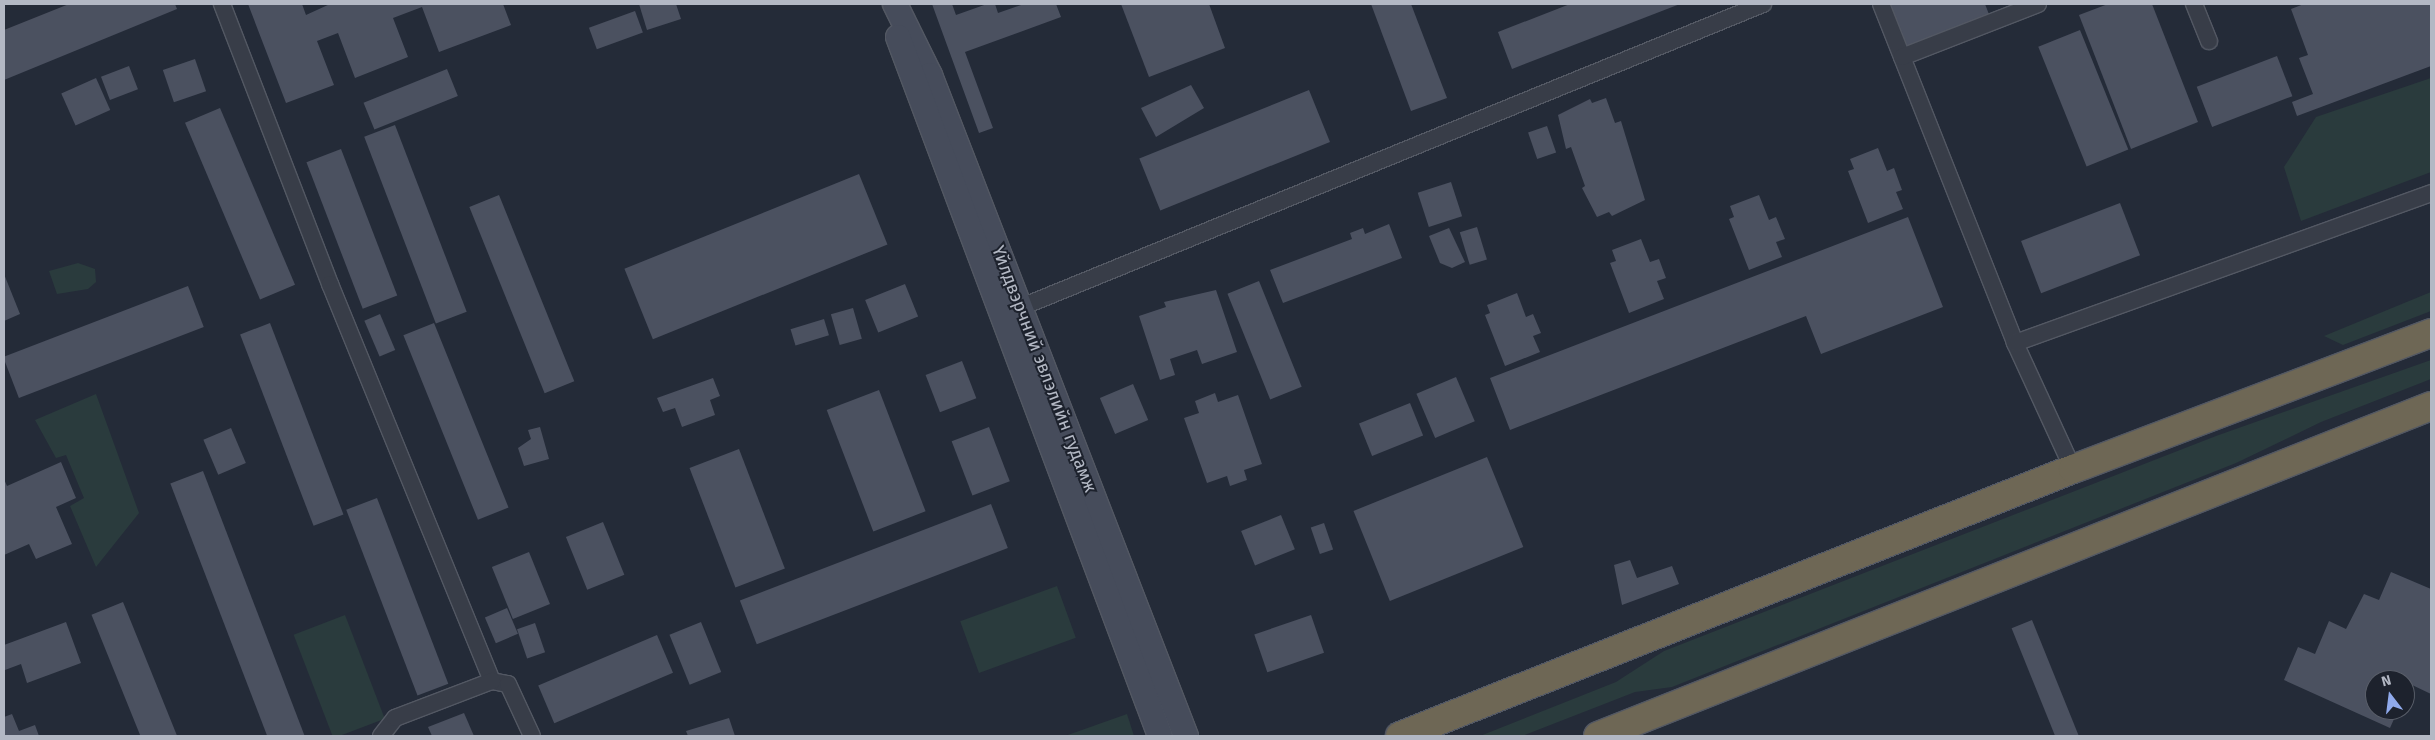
<!DOCTYPE html>
<meta charset="utf-8">
<style>
body{margin:0}
#map{position:relative;width:2435px;height:740px;overflow:hidden;background:#242b38;font-family:"Fira Sans",sans-serif}
div>[style]{position:absolute}
.green>*{inset:0;background:#2a3b3d;transform-origin:0 0}
.building>*{inset:0;background:#4b5160;transform-origin:0 0}
.roads{filter:drop-shadow(1px 0 #535863) drop-shadow(-1px 0 #535863) drop-shadow(0 1px #535863) drop-shadow(0 -1px #535863)}
.street>*{height:16px;margin:-8px;padding:0 8px;transform-origin:8px;border-radius:8px;background:#383d48}
.secondary>*{height:24px;margin:-12px;padding:0 12px;transform-origin:12px;border-radius:12px;background:#464c5b}
.highway>*{height:28px;margin:-14px;padding:0 14px;transform-origin:14px;border-radius:14px;background:#6e6755}
span{translate:-50% -50%;white-space:nowrap;text-align:center;line-height:1.15;-webkit-text-stroke:4px #1d222d;paint-order:stroke}
.street-label{font-size:18px;color:#b3b8c4}
.frame{position:absolute;inset:0;border:5px solid #b3b8c4;pointer-events:none}
.north{position:absolute;left:2365px;top:670px;width:50px;height:50px;box-sizing:border-box;background:#1d222d;border:1px solid #595e69;border-radius:50%;rotate:345deg;font-size:14px;font-weight:700;line-height:20px;text-align:center;color:#b3b8c4}
.north::after{content:'';display:block;margin:auto;width:18px;height:22px;background:#90aaec;clip-path:polygon(50% 0,100% 100%,50% 72%,0 100%)}
</style>
<div id="map">
<div class="green">
<div style="clip-path:polygon(2431px 78px,2431px 172px,2301px 221px,2284px 167px,2316px 117px)"></div>
<div style="clip-path:polygon(78px 263px,95px 269px,96px 282px,88px 289px,57px 294px,49px 271px)"></div>
<div style="clip-path:polygon(2431px 292px,2431px 311px,2343px 345px,2324px 336px)"></div>
<div style="clip-path:polygon(2431px 360px,2431px 379px,2321px 422px,2236px 463px,1672px 687px,1635px 692px,1522px 736px,1480px 736px,1616px 682px,1664px 651px,2216px 436px)"></div>
<div style="clip-path:polygon(96px 394px,139px 513px,96px 567px,70px 506px,84px 498px,66px 455px,56px 458px,35px 420px)"></div>
<div style="left:1057px;top:586px;width:55px;height:103px;rotate:70deg"></div>
<div style="left:345px;top:615px;width:111px;height:55px;rotate:69deg"></div>
<div style="clip-path:polygon(1127px 714px,1134px 736px,1065px 736px)"></div>
</div>
<div class="building">
<div style="clip-path:polygon(69px 4px,175px 4px,177px 9px,4px 80px,4px 30px)"></div>
<div style="clip-path:polygon(248px 4px,302px 4px,306px 15px,330px 4px,503px 4px,511px 25px,439px 52px,422px 7px,393px 18px,408px 57px,355px 78px,338px 33px,317px 41px,334px 85px,286px 103px)"></div>
<div style="clip-path:polygon(639px 4px,676px 4px,681px 19px,647px 30px)"></div>
<div style="clip-path:polygon(932px 4px,952px 4px,956px 15px,987px 4px,995px 4px,998px 13px,1024px 4px,1056px 4px,1061px 17px,965px 52px,993px 128px,979px 133px)"></div>
<div style="clip-path:polygon(1121px 4px,1209px 4px,1225px 48px,1149px 77px)"></div>
<div style="clip-path:polygon(1371px 4px,1411px 4px,1447px 98px,1411px 111px)"></div>
<div style="clip-path:polygon(1570px 4px,1680px 4px,1512px 69px,1498px 32px)"></div>
<div style="clip-path:polygon(1890px 4px,1985px 4px,1990px 17px,1908px 49px)"></div>
<div style="clip-path:polygon(2108px 4px,2152px 4px,2198px 122px,2131px 149px,2079px 15px)"></div>
<div style="clip-path:polygon(2304px 4px,2431px 4px,2431px 66px,2297px 116px,2292px 102px,2313px 94px,2299px 58px,2308px 55px,2291px 9px)"></div>
<div style="left:635px;top:11px;width:23px;height:49px;rotate:70deg"></div>
<div style="left:2080px;top:30px;width:129px;height:45px;rotate:68deg"></div>
<div style="left:2277px;top:56px;width:43px;height:86px;rotate:69deg"></div>
<div style="left:195px;top:59px;width:34px;height:34px;rotate:71deg"></div>
<div style="left:129px;top:66px;width:25px;height:30px;rotate:69deg"></div>
<div style="left:447px;top:69px;width:29px;height:90px;rotate:68deg"></div>
<div style="left:96px;top:78px;width:35px;height:38px;rotate:66deg"></div>
<div style="clip-path:polygon(1191px 85px,1204px 108px,1156px 137px,1141px 108px)"></div>
<div style="left:1309px;top:90px;width:56px;height:183px;rotate:68deg"></div>
<div style="clip-path:polygon(1606px 98px,1615px 123px,1621px 121px,1645px 200px,1612px 216px,1609px 212px,1597px 217px,1582px 188px,1585px 186px,1571px 147px,1566px 149px,1558px 115px,1590px 99px,1592px 103px)"></div>
<div style="left:220px;top:108px;width:192px;height:38px;rotate:67deg"></div>
<div style="left:395px;top:125px;width:200px;height:33px;rotate:69deg"></div>
<div style="left:1547px;top:126px;width:28px;height:20px;rotate:71deg"></div>
<div style="clip-path:polygon(1878px 148px,1887px 171px,1894px 168px,1902px 190px,1896px 192px,1903px 209px,1868px 223px,1848px 171px,1854px 169px,1850px 159px)"></div>
<div style="left:341px;top:149px;width:157px;height:37px;rotate:69deg"></div>
<div style="left:859px;top:174px;width:76px;height:253px;rotate:68deg"></div>
<div style="left:1451px;top:182px;width:36px;height:35px;rotate:72deg"></div>
<div style="left:499px;top:195px;width:201px;height:32px;rotate:68deg"></div>
<div style="clip-path:polygon(1759px 195px,1769px 220px,1776px 217px,1785px 239px,1776px 242px,1782px 257px,1749px 270px,1729px 219px,1734px 217px,1730px 206px)"></div>
<div style="left:2120px;top:203px;width:56px;height:106px;rotate:69deg"></div>
<div style="clip-path:polygon(1908px 217px,1943px 307px,1821px 354px,1806px 316px,1510px 430px,1490px 378px)"></div>
<div style="clip-path:polygon(1389px 224px,1402px 258px,1283px 303px,1270px 270px,1352px 239px,1350px 233px,1363px 228px,1365px 234px)"></div>
<div style="left:1477px;top:227px;width:34px;height:18px;rotate:73deg"></div>
<div style="clip-path:polygon(1449px 228px,1465px 262px,1452px 268px,1440px 263px,1429px 236px)"></div>
<div style="clip-path:polygon(1641px 239px,1650px 262px,1659px 259px,1666px 278px,1657px 281px,1664px 299px,1629px 313px,1610px 263px,1616px 261px,1612px 250px)"></div>
<div style="clip-path:polygon(4px 274px,20px 314px,4px 321px)"></div>
<div style="left:1259px;top:281px;width:114px;height:34px;rotate:68deg"></div>
<div style="left:905px;top:284px;width:35px;height:43px;rotate:68deg"></div>
<div style="left:188px;top:286px;width:44px;height:198px;rotate:69deg"></div>
<div style="clip-path:polygon(1216px 290px,1237px 352px,1202px 364px,1197px 350px,1170px 359px,1175px 375px,1160px 380px,1139px 316px,1166px 307px,1164px 302px)"></div>
<div style="clip-path:polygon(1517px 293px,1526px 317px,1533px 314px,1541px 333px,1533px 336px,1540px 352px,1505px 366px,1485px 315px,1490px 313px,1487px 305px)"></div>
<div style="left:853px;top:308px;width:32px;height:23px;rotate:74deg"></div>
<div style="left:380px;top:314px;width:39px;height:17px;rotate:67deg"></div>
<div style="left:824px;top:319px;width:17px;height:35px;rotate:73deg"></div>
<div style="left:270px;top:323px;width:205px;height:32px;rotate:69deg"></div>
<div style="left:434px;top:323px;width:199px;height:33px;rotate:68deg"></div>
<div style="left:962px;top:361px;width:40px;height:39px;rotate:69deg"></div>
<div style="left:1456px;top:377px;width:48px;height:43px;rotate:67deg"></div>
<div style="clip-path:polygon(713px 378px,720px 396px,710px 400px,715px 415px,682px 427px,675px 408px,663px 412px,657px 398px)"></div>
<div style="left:1133px;top:384px;width:39px;height:36px;rotate:67deg"></div>
<div style="left:879px;top:390px;width:130px;height:56px;rotate:69deg"></div>
<div style="clip-path:polygon(1215px 393px,1218px 402px,1238px 395px,1262px 464px,1244px 470px,1247px 480px,1230px 486px,1227px 476px,1207px 483px,1184px 418px,1199px 413px,1195px 401px)"></div>
<div style="left:1410px;top:403px;width:35px;height:55px;rotate:68deg"></div>
<div style="clip-path:polygon(540px 427px,549px 459px,524px 466px,518px 448px,531px 439px,528px 430px)"></div>
<div style="left:989px;top:427px;width:58px;height:40px;rotate:69deg"></div>
<div style="left:231px;top:428px;width:38px;height:30px;rotate:67deg"></div>
<div style="left:739px;top:449px;width:128px;height:53px;rotate:69deg"></div>
<div style="left:1487px;top:457px;width:97px;height:144px;rotate:68deg"></div>
<div style="clip-path:polygon(61px 462px,76px 498px,56px 507px,72px 544px,36px 559px,29px 544px,4px 555px,4px 479px,7px 486px)"></div>
<div style="left:203px;top:471px;width:284px;height:35px;rotate:69deg"></div>
<div style="left:377px;top:498px;width:199px;height:33px;rotate:69deg"></div>
<div style="left:991px;top:504px;width:47px;height:269px;rotate:69deg"></div>
<div style="left:1281px;top:515px;width:37px;height:43px;rotate:68deg"></div>
<div style="left:603px;top:522px;width:57px;height:40px;rotate:68deg"></div>
<div style="left:1324px;top:523px;width:28px;height:14px;rotate:71deg"></div>
<div style="left:529px;top:552px;width:56px;height:40px;rotate:68deg"></div>
<div style="clip-path:polygon(1630px 560px,1637px 578px,1672px 566px,1679px 584px,1622px 605px,1614px 565px)"></div>
<div style="clip-path:polygon(2391px 572px,2431px 589px,2431px 694px,2410px 684px,2405px 695px,2405px 680px,2375px 680px,2375px 710px,2398px 710px,2390px 728px,2284px 680px,2298px 647px,2315px 654px,2329px 621px,2346px 629px,2364px 594px,2379px 600px)"></div>
<div style="left:123px;top:602px;width:144px;height:34px;rotate:68deg"></div>
<div style="left:507px;top:608px;width:28px;height:24px;rotate:67deg"></div>
<div style="left:1311px;top:615px;width:40px;height:60px;rotate:71deg"></div>
<div style="left:2032px;top:620px;width:125px;height:22px;rotate:68deg"></div>
<div style="clip-path:polygon(66px 622px,81px 663px,27px 683px,21px 664px,5px 670px,4px 645px)"></div>
<div style="left:701px;top:622px;width:54px;height:34px;rotate:68deg"></div>
<div style="left:535px;top:623px;width:31px;height:19px;rotate:71deg"></div>
<div style="left:657px;top:635px;width:41px;height:129px;rotate:67deg"></div>
<div style="clip-path:polygon(464px 713px,474px 736px,432px 736px,428px 727px)"></div>
<div style="clip-path:polygon(12px 714px,19px 731px,35px 725px,39px 736px,4px 736px,4px 717px)"></div>
<div style="clip-path:polygon(729px 718px,735px 736px,688px 736px,686px 731px)"></div>
</div>
<div class="roads">
<div class="street">
<div style="left:222px;top:4px;width:300px;rotate:68.9deg"></div>
<div style="left:330px;top:284px;width:429px;rotate:67.8deg"></div>
<div style="left:492px;top:681px;width:16px;rotate:11deg"></div>
<div style="left:508px;top:684px;width:57px;rotate:65.2deg"></div>
<div style="left:1881px;top:4px;width:365px;rotate:68.4deg"></div>
<div style="left:2015px;top:343px;width:139px;rotate:65.3deg"></div>
<div style="left:2194px;top:4px;width:40px;rotate:68deg"></div>
<div style="left:1902px;top:57px;width:146px;rotate:-21.3deg"></div>
<div style="left:1019px;top:308px;width:804px;rotate:-22.23deg"></div>
<div style="left:2015px;top:343px;width:442px;rotate:-19.8deg"></div>
<div style="left:381px;top:736px;width:23px;rotate:-52deg"></div>
<div style="left:395px;top:718px;width:104px;rotate:-20.9deg"></div>
</div>
<div class="secondary">
<div style="left:895px;top:4px;width:79px;rotate:63.8deg"></div>
<div style="left:930px;top:75px;width:709px;rotate:68.83deg"></div>
<div style="left:898px;top:37px;width:746px;rotate:69.45deg"></div>
</div>
<div class="highway">
<div style="left:1400px;top:736px;width:724px;rotate:-21.64deg"></div>
<div style="left:2073px;top:469px;width:383px;rotate:-20.8deg"></div>
<div style="left:1598px;top:736px;width:896px;rotate:-21.61deg"></div>
</div>
</div>
<div class="street-label">
<span style="left:1044px;top:369px;rotate:69deg">Үйлдвэрчний эвлэлийн гудамж</span>
</div>
<div class="frame"></div>
<div class="north">N</div>
</div>
